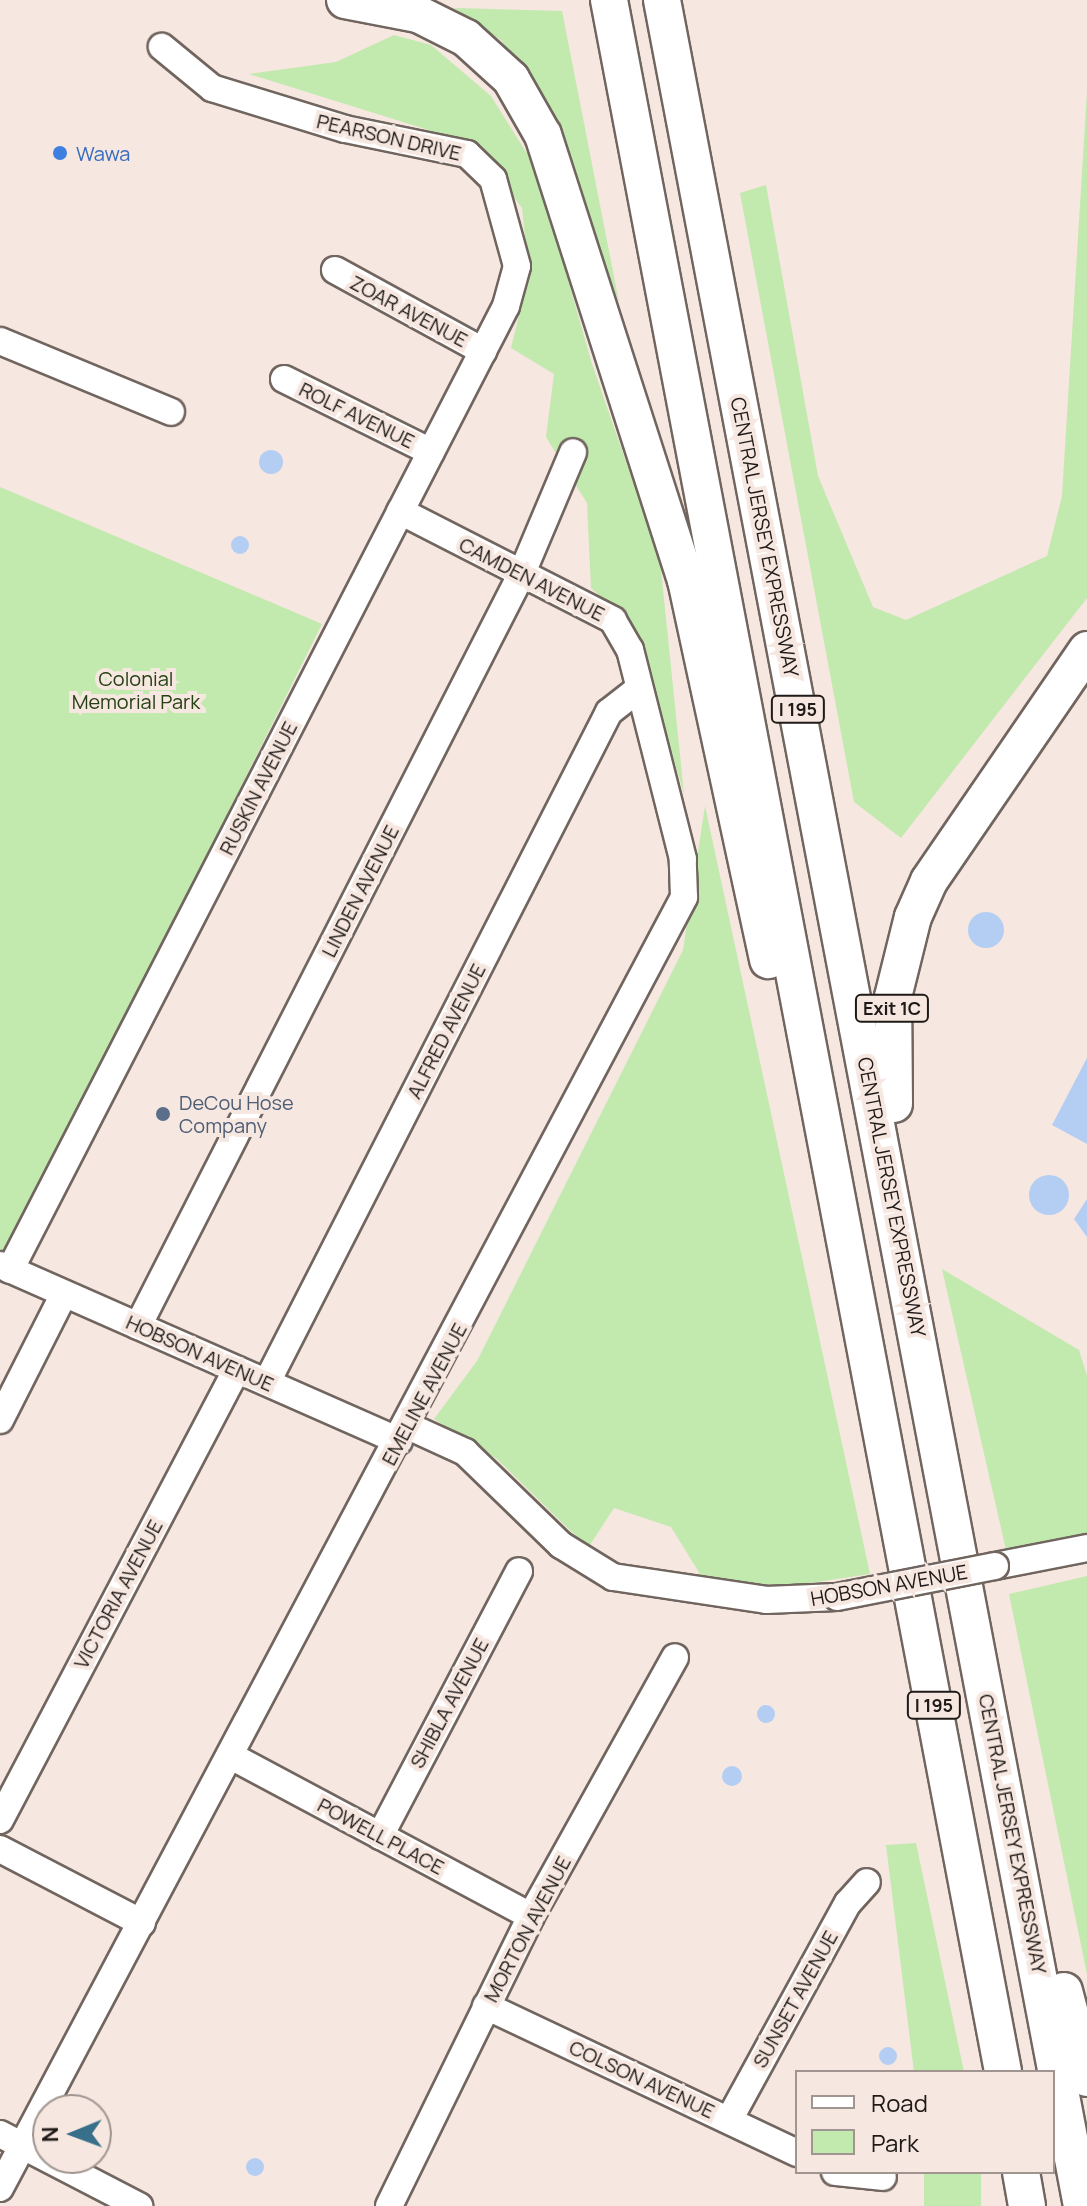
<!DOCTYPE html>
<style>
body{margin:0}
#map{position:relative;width:1087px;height:2206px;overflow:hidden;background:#f6e7e0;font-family:Manrope,sans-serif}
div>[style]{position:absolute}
.green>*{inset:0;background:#c2e9ae;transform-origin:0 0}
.water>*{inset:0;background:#b4cef3}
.round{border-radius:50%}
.roads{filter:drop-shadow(2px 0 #71655f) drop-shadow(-2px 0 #71655f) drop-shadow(0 2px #71655f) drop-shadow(0 -2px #71655f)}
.minor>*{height:26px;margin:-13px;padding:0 13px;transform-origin:13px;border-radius:13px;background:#fff}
.highway>*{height:36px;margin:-18px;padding:0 18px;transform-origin:18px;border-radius:18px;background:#fff}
.bridges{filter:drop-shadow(2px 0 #71655f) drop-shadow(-2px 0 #71655f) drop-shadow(0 2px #71655f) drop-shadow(0 -2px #71655f)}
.minor-bridge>*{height:26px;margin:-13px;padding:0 13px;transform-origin:13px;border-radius:13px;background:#fff}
.dots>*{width:22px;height:22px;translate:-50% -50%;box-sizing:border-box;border:4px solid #f6e7e0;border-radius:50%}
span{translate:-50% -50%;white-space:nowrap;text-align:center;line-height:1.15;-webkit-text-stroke:8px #f6e7e0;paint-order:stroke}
.shield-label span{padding:2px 6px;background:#f6e7e0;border:2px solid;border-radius:6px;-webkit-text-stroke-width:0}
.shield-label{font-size:18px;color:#1f1a17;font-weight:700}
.street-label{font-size:20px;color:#1f1a17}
.shop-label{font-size:20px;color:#366cbe}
.left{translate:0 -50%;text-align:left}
.park-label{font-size:20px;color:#254013}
.service-label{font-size:20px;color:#4e5e75}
.legend{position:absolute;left:795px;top:2070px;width:260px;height:104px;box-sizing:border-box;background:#f6e7e0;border:2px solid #a09590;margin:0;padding:10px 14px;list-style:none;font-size:24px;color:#1f1a17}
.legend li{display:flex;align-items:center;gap:16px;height:40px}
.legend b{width:40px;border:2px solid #a09590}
.north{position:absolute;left:32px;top:2094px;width:80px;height:80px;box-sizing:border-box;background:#f6e7e0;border:2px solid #a09590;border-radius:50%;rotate:269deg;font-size:22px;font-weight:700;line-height:32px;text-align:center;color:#1f1a17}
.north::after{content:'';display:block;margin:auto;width:28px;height:36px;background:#386f8a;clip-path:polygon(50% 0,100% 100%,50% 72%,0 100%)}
</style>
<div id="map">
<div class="green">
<div style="clip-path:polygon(454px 8px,562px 11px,619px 302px,542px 112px,502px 41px)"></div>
<div style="clip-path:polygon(394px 35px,431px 45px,491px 96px,536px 168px,592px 364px,660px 560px,684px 794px,634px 627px,591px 588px,587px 503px,546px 437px,554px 374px,511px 348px,529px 275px,522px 208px,485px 159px,435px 132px,249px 74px,336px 62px)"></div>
<div style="clip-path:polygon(1087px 92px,1087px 598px,901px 838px,854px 802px,740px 193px,766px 185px,818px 476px,873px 607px,906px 620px,1047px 556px,1062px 496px)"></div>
<div style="clip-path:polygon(0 487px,322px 624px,8px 1254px,0 1250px)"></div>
<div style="clip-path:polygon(705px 806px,870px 1574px,776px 1588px,708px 1587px,671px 1527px,614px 1508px,588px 1548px,497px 1459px,434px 1419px,477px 1361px,683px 950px)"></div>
<div style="clip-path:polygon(942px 1269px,1079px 1350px,1087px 1376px,1087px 1536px,1006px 1550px)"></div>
<div style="clip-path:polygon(1087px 1576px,1087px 1974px,1009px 1594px)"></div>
<div style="clip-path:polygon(916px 1843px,964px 2072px,914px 2072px,886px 1845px)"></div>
<div style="left:924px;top:2172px;width:57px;height:34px"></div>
</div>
<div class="water">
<div class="round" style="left:259px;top:450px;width:24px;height:24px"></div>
<div class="round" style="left:231px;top:536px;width:18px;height:18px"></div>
<div class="round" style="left:968px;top:912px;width:36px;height:36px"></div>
<div style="clip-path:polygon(1087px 1058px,1087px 1144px,1052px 1125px)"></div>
<div class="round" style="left:1029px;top:1175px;width:40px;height:40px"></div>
<div style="clip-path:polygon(1087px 1199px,1087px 1237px,1074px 1219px)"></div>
<div class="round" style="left:757px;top:1705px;width:18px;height:18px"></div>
<div class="round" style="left:722px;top:1766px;width:20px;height:20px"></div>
<div class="round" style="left:879px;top:2047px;width:18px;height:18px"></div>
<div class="round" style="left:246px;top:2158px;width:18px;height:18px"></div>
</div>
<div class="roads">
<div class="minor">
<div style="left:335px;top:270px;width:169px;rotate:28.7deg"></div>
<div style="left:0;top:341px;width:185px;rotate:22.5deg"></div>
<div style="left:284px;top:379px;width:164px;rotate:26.4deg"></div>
<div style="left:0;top:1265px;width:436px;rotate:23.8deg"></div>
<div style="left:10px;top:1270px;width:1084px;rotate:-62.77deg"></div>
<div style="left:506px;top:306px;width:41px;rotate:-74.6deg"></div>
<div style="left:517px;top:266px;width:90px;rotate:-105.4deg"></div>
<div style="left:493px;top:179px;width:36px;rotate:-136deg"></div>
<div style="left:467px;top:154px;width:125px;rotate:-168.4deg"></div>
<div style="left:345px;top:129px;width:139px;rotate:-162.9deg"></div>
<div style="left:212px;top:88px;width:65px;rotate:-140.6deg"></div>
<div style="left:138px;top:1326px;width:845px;rotate:-62.98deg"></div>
<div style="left:522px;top:573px;width:131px;rotate:-67.1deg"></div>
<div style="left:267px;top:1382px;width:752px;rotate:-62.96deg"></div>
<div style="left:609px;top:712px;width:37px;rotate:-38deg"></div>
<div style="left:0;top:1420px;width:141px;rotate:-63.1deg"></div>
<div style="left:408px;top:1426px;width:63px;rotate:24.5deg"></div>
<div style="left:465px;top:1452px;width:134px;rotate:44.1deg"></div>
<div style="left:561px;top:1545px;width:61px;rotate:31.6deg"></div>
<div style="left:613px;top:1577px;width:155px;rotate:8.5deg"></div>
<div style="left:766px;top:1600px;width:71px;rotate:-2.4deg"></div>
<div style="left:995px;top:1566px;width:94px;rotate:-11.1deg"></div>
<div style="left:231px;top:1756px;width:340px;rotate:28.1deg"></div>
<div style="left:0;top:1820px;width:509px;rotate:-62.28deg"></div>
<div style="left:380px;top:1836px;width:299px;rotate:-62.3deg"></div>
<div style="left:0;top:1849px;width:160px;rotate:27.5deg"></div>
<div style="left:486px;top:2006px;width:344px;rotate:25.3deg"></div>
<div style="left:729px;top:2120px;width:247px;rotate:-61.3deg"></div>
<div style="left:848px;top:1903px;width:28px;rotate:-48deg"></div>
<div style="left:0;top:2134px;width:157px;rotate:27.4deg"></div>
<div style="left:835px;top:2172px;width:48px;rotate:5.9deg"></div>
<div style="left:0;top:2188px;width:1461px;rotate:-62.08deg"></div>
<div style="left:684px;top:897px;width:38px;rotate:-92deg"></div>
<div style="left:683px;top:859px;width:216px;rotate:-104.2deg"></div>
<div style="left:630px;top:650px;width:34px;rotate:-120deg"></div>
<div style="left:613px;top:620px;width:239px;rotate:-152.9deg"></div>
<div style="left:389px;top:2206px;width:323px;rotate:-63.9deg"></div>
<div style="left:531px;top:1916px;width:296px;rotate:-60.9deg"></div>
</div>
<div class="highway">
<div style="left:345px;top:0;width:74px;rotate:10.9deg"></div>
<div style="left:418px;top:14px;width:54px;rotate:26.6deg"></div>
<div style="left:466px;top:38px;width:61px;rotate:42.3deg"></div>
<div style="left:511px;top:79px;width:64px;rotate:60.3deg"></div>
<div style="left:543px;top:135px;width:467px;rotate:72.2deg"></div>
<div style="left:686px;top:580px;width:389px;rotate:77.8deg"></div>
<div style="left:609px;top:0;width:2109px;rotate:79.23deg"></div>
<div style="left:662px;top:0;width:2246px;rotate:79.22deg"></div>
<div style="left:894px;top:1104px;width:107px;rotate:-90.5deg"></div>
<div style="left:893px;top:997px;width:82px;rotate:-76deg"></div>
<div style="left:913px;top:917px;width:39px;rotate:-66deg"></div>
<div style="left:929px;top:881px;width:280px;rotate:-55.6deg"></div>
<div style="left:1064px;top:1991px;width:90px;rotate:75.2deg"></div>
<div style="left:1021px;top:2172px;width:35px;rotate:80deg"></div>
</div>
</div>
<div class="bridges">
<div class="minor-bridge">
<div style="left:837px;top:1597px;width:161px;rotate:-11.1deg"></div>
</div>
</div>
<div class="dots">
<div style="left:60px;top:153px;background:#3f7fe0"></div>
<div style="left:163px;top:1114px;background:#5c6f8a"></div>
</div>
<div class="shield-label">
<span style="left:798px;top:709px">I 195</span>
<span style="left:892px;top:1008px">Exit 1C</span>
<span style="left:934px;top:1705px">I 195</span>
</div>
<div class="street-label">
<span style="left:389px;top:137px;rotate:13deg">PEARSON DRIVE</span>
<span style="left:409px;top:311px;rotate:28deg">ZOAR AVENUE</span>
<span style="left:357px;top:415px;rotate:26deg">ROLF AVENUE</span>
<span style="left:765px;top:537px;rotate:79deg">CENTRAL JERSEY EXPRESSWAY</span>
<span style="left:532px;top:579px;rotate:27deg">CAMDEN AVENUE</span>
<span style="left:258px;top:788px;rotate:-63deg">RUSKIN AVENUE</span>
<span style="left:360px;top:891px;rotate:-63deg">LINDEN AVENUE</span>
<span style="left:446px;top:1031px;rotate:-63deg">ALFRED AVENUE</span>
<span style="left:892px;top:1197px;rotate:79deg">CENTRAL JERSEY EXPRESSWAY</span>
<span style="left:200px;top:1353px;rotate:24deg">HOBSON AVENUE</span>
<span style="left:424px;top:1394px;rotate:-62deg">EMELINE AVENUE</span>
<span style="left:889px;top:1585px;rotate:-10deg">HOBSON AVENUE</span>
<span style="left:118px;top:1594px;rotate:-62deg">VICTORIA AVENUE</span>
<span style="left:449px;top:1703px;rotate:-62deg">SHIBLA AVENUE</span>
<span style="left:1013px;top:1834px;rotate:79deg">CENTRAL JERSEY EXPRESSWAY</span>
<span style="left:381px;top:1836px;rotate:28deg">POWELL PLACE</span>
<span style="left:527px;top:1929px;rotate:-62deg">MORTON AVENUE</span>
<span style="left:795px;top:1999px;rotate:-61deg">SUNSET AVENUE</span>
<span style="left:642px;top:2079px;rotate:25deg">COLSON AVENUE</span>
</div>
<div class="shop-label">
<span class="left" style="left:76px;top:153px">Wawa</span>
</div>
<div class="park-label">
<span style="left:136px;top:690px">Colonial<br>Memorial Park</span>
</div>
<div class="service-label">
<span class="left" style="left:179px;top:1114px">DeCou Hose<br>Company</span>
</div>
<ul class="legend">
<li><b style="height:10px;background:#fff"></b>Road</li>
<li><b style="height:22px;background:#c2e9ae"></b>Park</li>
</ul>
<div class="north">N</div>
</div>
